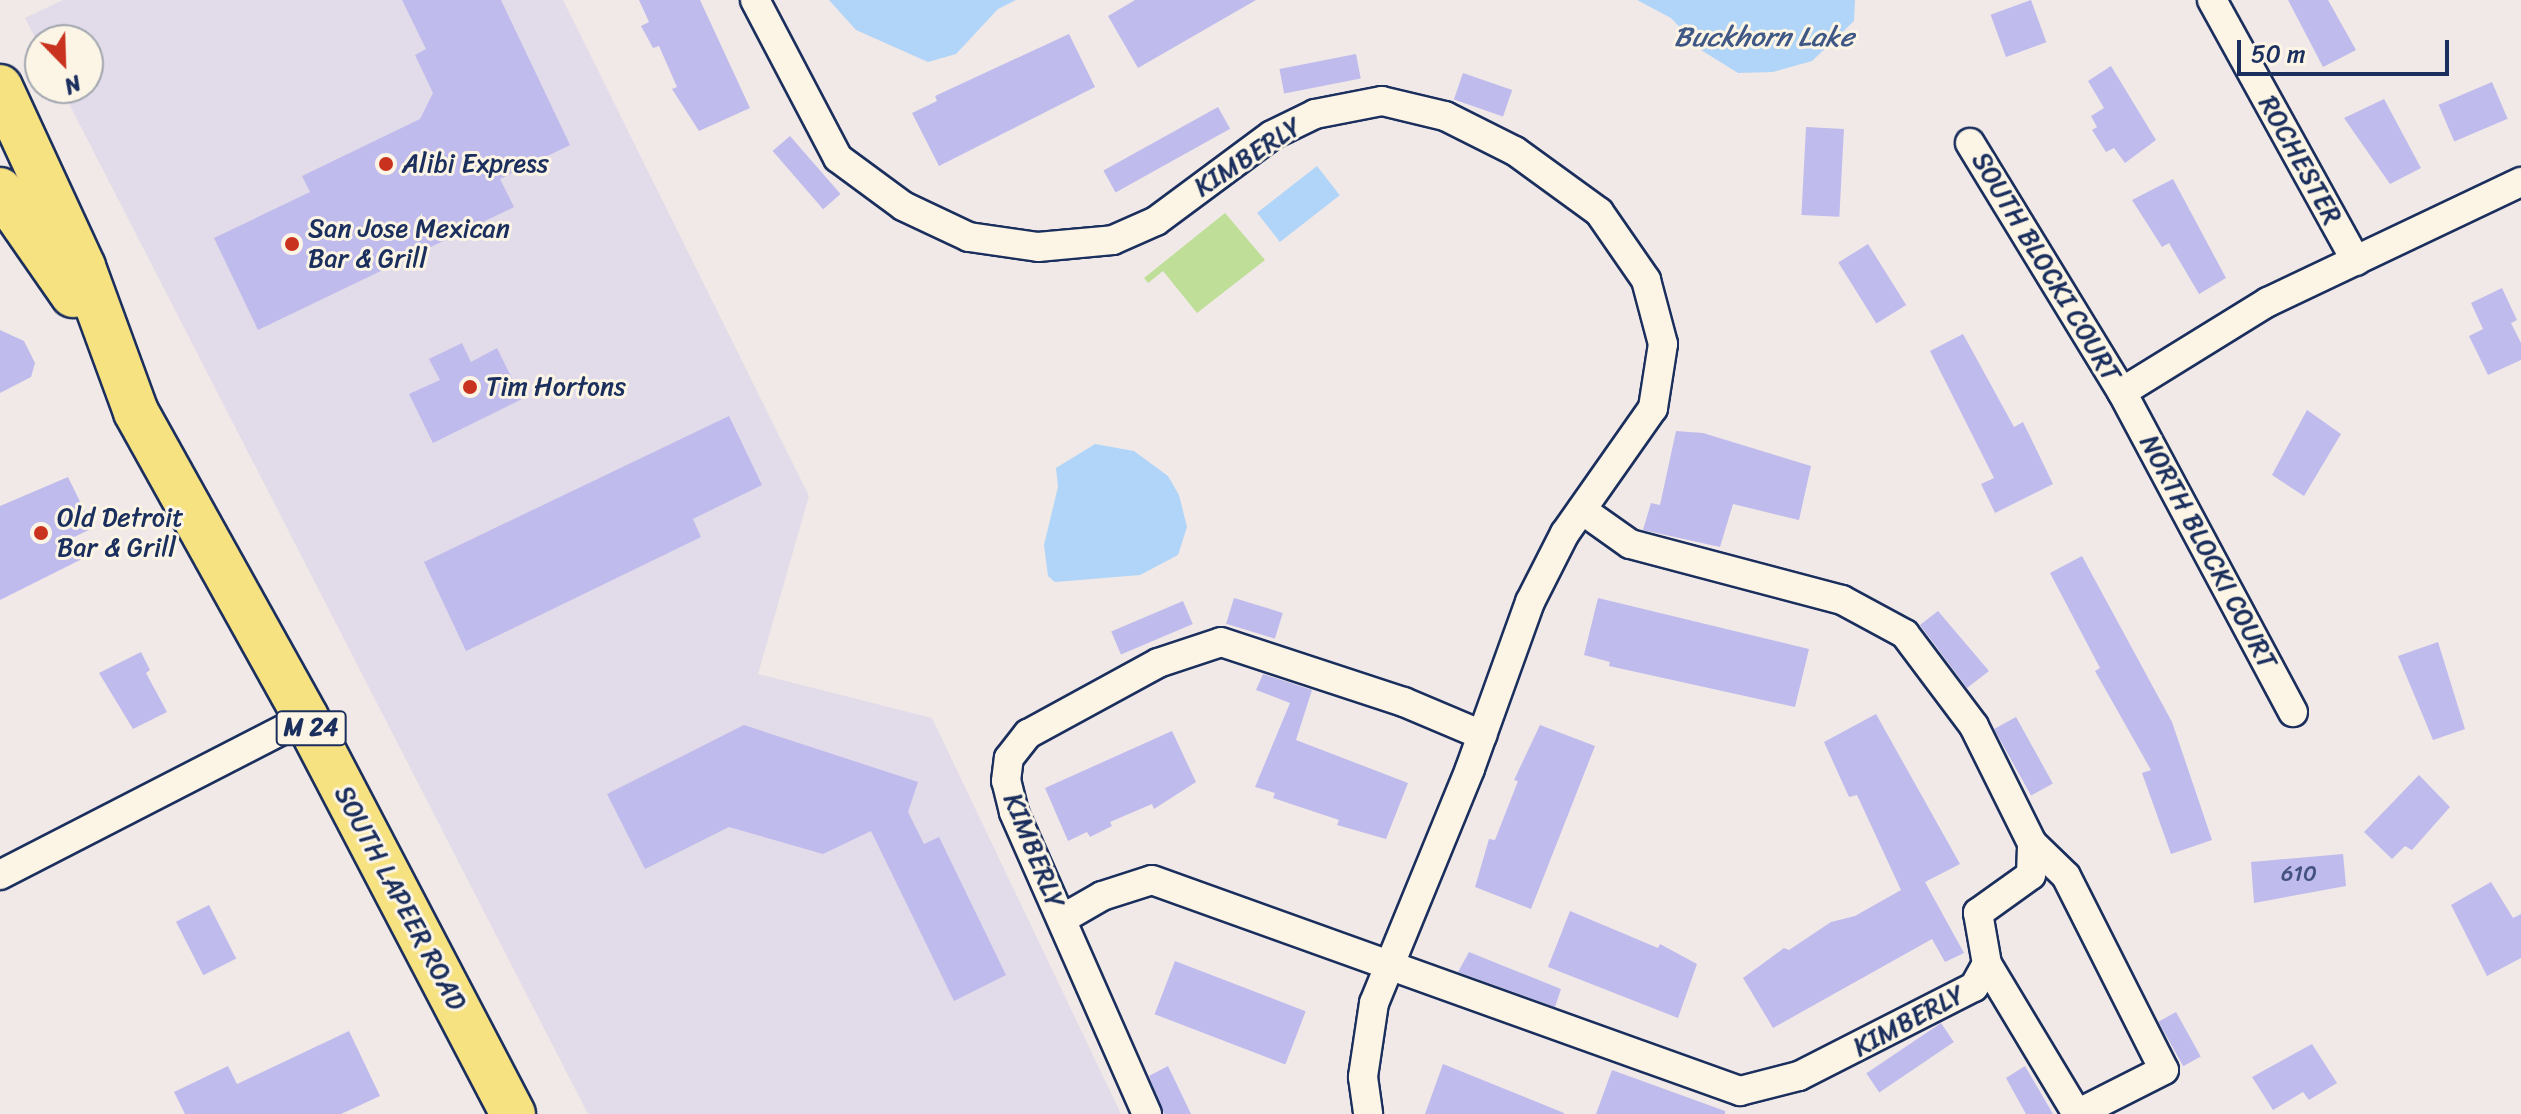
<!DOCTYPE html>
<style>
body{margin:0}
#map{position:relative;width:2521px;height:1114px;overflow:hidden;background:#f0e9e7;font-family:Sriracha,sans-serif}
div>[style]{position:absolute}
.built>*{inset:0;background:#e2dbe9}
.green>*{inset:0;background:#bfde97}
.water>*{inset:0;background:#b1d5f9;transform-origin:0 0}
.building>*{inset:0;background:#c0bbed;transform-origin:0 0}
.roads{filter:drop-shadow(2px 0 #1b2f5e) drop-shadow(-2px 0 #1b2f5e) drop-shadow(0 2px #1b2f5e) drop-shadow(0 -2px #1b2f5e)}
.street>*{height:28px;margin:-14px;padding:0 14px;transform-origin:14px;border-radius:14px;background:#fcf5e5}
.primary>*{height:44px;margin:-22px;padding:0 22px;transform-origin:22px;border-radius:22px;background:#f7e281}
.dots>*{width:22px;height:22px;translate:-50% -50%;box-sizing:border-box;border:4px solid #fcf5e5;border-radius:50%}
span{translate:-50% -50%;white-space:nowrap;text-align:center;line-height:1.15;-webkit-text-stroke:6px #fcf5e5;paint-order:stroke}
.number-label{font-size:22px;color:#445282}
.number-label span{-webkit-text-stroke-width:0}
.shield-label span{padding:2px 6px;background:#fcf5e5;border:2px solid;border-radius:6px;-webkit-text-stroke-width:0}
.shield-label{font-size:24px;color:#1b2f5e;font-weight:700}
.street-label{font-size:26px;color:#1b2f5e}
.poi-label{font-size:26px;color:#1b2f5e}
.left{translate:0 -50%;text-align:left}
.water-label{font-size:28px;color:#405885;font-style:italic}
.north{position:absolute;left:24px;top:24px;width:80px;height:80px;box-sizing:border-box;background:#fcf5e5;border:2px solid #a2a6af;border-radius:50%;rotate:157deg;font-size:22px;font-weight:700;line-height:32px;text-align:center;color:#1b2f5e}
.north::after{content:'';display:block;margin:auto;width:28px;height:36px;background:#c8321e;clip-path:polygon(50% 0,100% 100%,50% 72%,0 100%)}
.scale{position:absolute;left:2237px;top:40px;width:212px;height:36px;box-sizing:border-box;border:4px solid #1b2f5e;border-top:0;padding-left:10px;font-size:24px;line-height:28px;white-space:nowrap;color:#1b2f5e;-webkit-text-stroke:6px #fcf5e5;paint-order:stroke}
</style>
<div id="map">
<div class="built">
<div style="clip-path:polygon(63px 0,563px 0,809px 496px,758px 674px,932px 718px,1121px 1114px,588px 1114px,61px 88px,88px 88px,88px 40px,40px 40px,40px 47px,25px 18px)"></div>
</div>
<div class="green">
<div style="clip-path:polygon(1225px 213px,1265px 260px,1197px 313px,1163px 271px,1148px 283px,1144px 278px)"></div>
</div>
<div class="water">
<div style="clip-path:polygon(829px 0,1016px 0,998px 9px,956px 54px,928px 62px,856px 30px)"></div>
<div style="clip-path:polygon(1637px 0,1855px 0,1854px 21px,1812px 61px,1773px 72px,1738px 73px,1701px 50px,1671px 18px)"></div>
<div style="left:1317px;top:166px;width:37px;height:76px;rotate:52deg"></div>
<div style="clip-path:polygon(1095px 444px,1134px 451px,1168px 476px,1179px 495px,1187px 527px,1178px 555px,1140px 575px,1055px 582px,1048px 576px,1044px 545px,1058px 487px,1056px 468px)"></div>
</div>
<div class="building">
<div style="clip-path:polygon(402px 0,501px 0,570px 145px,500px 179px,514px 207px,258px 330px,214px 238px,310px 192px,302px 176px,420px 119px,433px 93px,415px 55px,426px 49px)"></div>
<div style="clip-path:polygon(639px 0,700px 0,750px 108px,699px 131px,672px 89px,677px 87px,659px 46px,653px 48px,641px 26px,649px 22px)"></div>
<div style="clip-path:polygon(1135px 0,1256px 0,1138px 68px,1108px 16px)"></div>
<div style="left:2031px;top:0;width:45px;height:43px;rotate:70deg"></div>
<div style="clip-path:polygon(2288px 0,2328px 0,2356px 50px,2323px 67px)"></div>
<div style="clip-path:polygon(1069px 34px,1095px 87px,939px 166px,912px 113px,937px 101px,935px 96px)"></div>
<div style="left:1356px;top:54px;width:25px;height:78px;rotate:79deg"></div>
<div style="clip-path:polygon(2111px 66px,2156px 140px,2125px 163px,2114px 148px,2106px 152px,2092px 130px,2097px 127px,2091px 116px,2104px 108px,2088px 81px)"></div>
<div style="left:1463px;top:73px;width:52px;height:28px;rotate:19deg"></div>
<div style="left:2492px;top:82px;width:40px;height:58px;rotate:67deg"></div>
<div style="clip-path:polygon(2384px 99px,2421px 168px,2390px 184px,2344px 118px)"></div>
<div style="left:1218px;top:107px;width:25px;height:131px;rotate:61deg"></div>
<div style="left:1806px;top:127px;width:38px;height:88px;rotate:3deg"></div>
<div style="left:790px;top:136px;width:77px;height:23px;rotate:49deg"></div>
<div style="clip-path:polygon(2173px 179px,2226px 278px,2199px 294px,2169px 243px,2162px 247px,2132px 200px)"></div>
<div style="left:1868px;top:244px;width:72px;height:35px;rotate:58deg"></div>
<div style="clip-path:polygon(2502px 288px,2517px 320px,2511px 323px,2521px 343px,2521px 360px,2488px 375px,2469px 336px,2483px 329px,2471px 303px)"></div>
<div style="clip-path:polygon(0 330px,24px 341px,35px 363px,31px 377px,0 393px)"></div>
<div style="clip-path:polygon(1963px 334px,2014px 427px,2023px 422px,2053px 484px,1995px 513px,1981px 484px,1994px 478px,1930px 351px)"></div>
<div style="clip-path:polygon(462px 343px,471px 362px,497px 348px,522px 399px,433px 443px,409px 394px,440px 380px,429px 359px)"></div>
<div style="clip-path:polygon(2307px 410px,2341px 434px,2304px 496px,2272px 475px)"></div>
<div style="clip-path:polygon(729px 416px,762px 485px,693px 519px,701px 537px,466px 651px,424px 562px)"></div>
<div style="clip-path:polygon(1676px 431px,1703px 433px,1811px 466px,1799px 520px,1733px 504px,1720px 547px,1643px 530px,1651px 503px,1660px 505px)"></div>
<div style="clip-path:polygon(68px 477px,93px 528px,72px 538px,82px 559px,0 600px,0 506px)"></div>
<div style="clip-path:polygon(2082px 556px,2172px 722px,2212px 840px,2171px 854px,2142px 773px,2151px 770px,2095px 671px,2100px 668px,2050px 573px)"></div>
<div style="left:1234px;top:598px;width:51px;height:27px;rotate:17deg"></div>
<div style="clip-path:polygon(1598px 598px,1809px 649px,1795px 707px,1609px 666px,1610px 662px,1584px 655px)"></div>
<div style="left:1183px;top:601px;width:25px;height:78px;rotate:67deg"></div>
<div style="clip-path:polygon(1938px 611px,1989px 671px,1967px 688px,1920px 625px)"></div>
<div style="clip-path:polygon(2438px 642px,2465px 729px,2433px 740px,2398px 656px)"></div>
<div style="clip-path:polygon(141px 652px,150px 670px,146px 673px,167px 712px,133px 729px,99px 673px)"></div>
<div style="clip-path:polygon(1263px 674px,1312px 690px,1296px 740px,1408px 783px,1386px 839px,1337px 825px,1339px 820px,1273px 798px,1275px 793px,1255px 787px,1290px 703px,1256px 690px)"></div>
<div style="clip-path:polygon(1876px 714px,1960px 864px,1925px 882px,1964px 953px,1945px 962px,1932px 939px,1773px 1028px,1743px 978px,1784px 948px,1789px 950px,1831px 922px,1855px 916px,1901px 890px,1857px 795px,1849px 797px,1824px 742px)"></div>
<div style="left:2016px;top:717px;width:76px;height:25px;rotate:61deg"></div>
<div style="clip-path:polygon(744px 725px,918px 782px,908px 812px,924px 844px,939px 837px,1006px 975px,954px 1001px,871px 831px,823px 854px,729px 827px,645px 869px,607px 794px)"></div>
<div style="clip-path:polygon(1540px 725px,1595px 746px,1531px 909px,1475px 887px,1489px 839px,1495px 840px,1518px 781px,1514px 780px)"></div>
<div style="clip-path:polygon(1172px 731px,1196px 782px,1154px 809px,1152px 804px,1110px 822px,1112px 826px,1090px 837px,1087px 832px,1068px 841px,1045px 788px)"></div>
<div style="clip-path:polygon(2419px 775px,2450px 807px,2412px 850px,2405px 846px,2392px 859px,2364px 832px)"></div>
<div style="clip-path:polygon(2343px 854px,2346px 886px,2254px 903px,2251px 862px)"></div>
<div style="clip-path:polygon(2491px 882px,2513px 918px,2521px 914px,2521px 958px,2487px 976px,2451px 905px)"></div>
<div style="left:209px;top:905px;width:60px;height:37px;rotate:63deg"></div>
<div style="clip-path:polygon(1570px 911px,1658px 948px,1660px 944px,1697px 964px,1678px 1018px,1548px 967px)"></div>
<div style="clip-path:polygon(1469px 952px,1561px 989px,1555px 1007px,1458px 972px)"></div>
<div style="left:1175px;top:961px;width:140px;height:57px;rotate:21deg"></div>
<div style="left:2176px;top:1012px;width:51px;height:20px;rotate:61deg"></div>
<div style="left:1941px;top:1023px;width:23px;height:90px;rotate:56deg"></div>
<div style="clip-path:polygon(349px 1031px,380px 1096px,341px 1114px,185px 1114px,174px 1092px,228px 1066px,237px 1084px)"></div>
<div style="clip-path:polygon(2312px 1044px,2337px 1083px,2309px 1100px,2303px 1092px,2273px 1110px,2252px 1077px)"></div>
<div style="clip-path:polygon(1443px 1064px,1564px 1113px,1564px 1114px,1425px 1114px)"></div>
<div style="clip-path:polygon(1168px 1066px,1191px 1114px,1164px 1114px,1149px 1076px)"></div>
<div style="clip-path:polygon(2025px 1066px,2053px 1114px,2026px 1114px,2006px 1078px)"></div>
<div style="clip-path:polygon(1612px 1070px,1725px 1111px,1725px 1114px,1596px 1114px)"></div>
</div>
<div class="roads">
<div class="street">
<div style="left:755px;top:0;width:178px;rotate:62.3deg"></div>
<div style="left:838px;top:158px;width:81px;rotate:36.4deg"></div>
<div style="left:903px;top:206px;width:73px;rotate:25.2deg"></div>
<div style="left:969px;top:237px;width:70px;rotate:8.2deg"></div>
<div style="left:1038px;top:247px;width:75px;rotate:-5.3deg"></div>
<div style="left:1113px;top:240px;width:47px;rotate:-23.8deg"></div>
<div style="left:1156px;top:221px;width:144px;rotate:-36.6deg"></div>
<div style="left:1272px;top:135px;width:48px;rotate:-26deg"></div>
<div style="left:1315px;top:114px;width:68px;rotate:-11deg"></div>
<div style="left:1382px;top:101px;width:65px;rotate:13.4deg"></div>
<div style="left:1445px;top:116px;width:78px;rotate:26.6deg"></div>
<div style="left:1515px;top:151px;width:104px;rotate:36deg"></div>
<div style="left:1599px;top:212px;width:83px;rotate:55.3deg"></div>
<div style="left:1646px;top:280px;width:66px;rotate:75.1deg"></div>
<div style="left:1663px;top:344px;width:65px;rotate:98.9deg"></div>
<div style="left:1653px;top:408px;width:153px;rotate:125.1deg"></div>
<div style="left:1565px;top:533px;width:77px;rotate:116.9deg"></div>
<div style="left:1530px;top:602px;width:177px;rotate:109.8deg"></div>
<div style="left:1470px;top:769px;width:253px;rotate:112.3deg"></div>
<div style="left:1374px;top:1003px;width:75px;rotate:98.5deg"></div>
<div style="left:1363px;top:1077px;width:37px;rotate:82deg"></div>
<div style="left:2212px;top:0;width:298px;rotate:61.1deg"></div>
<div style="left:1970px;top:143px;width:292px;rotate:58.6deg"></div>
<div style="left:2122px;top:392px;width:363px;rotate:61.9deg"></div>
<div style="left:2122px;top:392px;width:172px;rotate:-31.7deg"></div>
<div style="left:2268px;top:302px;width:280px;rotate:-25.4deg"></div>
<div style="left:2032px;top:843px;width:47px;rotate:44.1deg"></div>
<div style="left:2066px;top:876px;width:217px;rotate:63.2deg"></div>
<div style="left:2164px;top:1070px;width:97px;rotate:153.2deg"></div>
<div style="left:0;top:875px;width:344px;rotate:-27.2deg"></div>
<div style="left:1062px;top:919px;width:46px;rotate:-29.9deg"></div>
<div style="left:1102px;top:896px;width:52px;rotate:-17.7deg"></div>
<div style="left:1152px;top:880px;width:625px;rotate:19.74deg"></div>
<div style="left:1740px;top:1091px;width:61px;rotate:-14.3deg"></div>
<div style="left:1799px;top:1076px;width:196px;rotate:-27deg"></div>
<div style="left:1974px;top:987px;width:26px;rotate:-61deg"></div>
<div style="left:1987px;top:964px;width:52px;rotate:-100deg"></div>
<div style="left:1978px;top:913px;width:65px;rotate:-35.6deg"></div>
<div style="left:2031px;top:875px;width:32px;rotate:-88deg"></div>
<div style="left:2032px;top:843px;width:131px;rotate:-116.4deg"></div>
<div style="left:1974px;top:726px;width:115px;rotate:-126.9deg"></div>
<div style="left:1905px;top:634px;width:72px;rotate:-151.6deg"></div>
<div style="left:1842px;top:600px;width:219px;rotate:-165.2deg"></div>
<div style="left:1630px;top:544px;width:59px;rotate:-144.7deg"></div>
<div style="left:1987px;top:964px;width:175px;rotate:59deg"></div>
<div style="left:1147px;top:1114px;width:330px;rotate:-113.8deg"></div>
<div style="left:1014px;top:812px;width:32px;rotate:-104deg"></div>
<div style="left:1006px;top:781px;width:23px;rotate:-83deg"></div>
<div style="left:1009px;top:758px;width:31px;rotate:-52deg"></div>
<div style="left:1028px;top:734px;width:148px;rotate:-28.6deg"></div>
<div style="left:1158px;top:663px;width:66px;rotate:-18.4deg"></div>
<div style="left:1221px;top:642px;width:193px;rotate:18.2deg"></div>
<div style="left:1404px;top:702px;width:85px;rotate:22.9deg"></div>
</div>
<div class="primary">
<div style="left:0;top:87px;width:198px;rotate:65.2deg"></div>
<div style="left:83px;top:267px;width:154px;rotate:69.9deg"></div>
<div style="left:136px;top:412px;width:350px;rotate:60.9deg"></div>
<div style="left:306px;top:718px;width:447px;rotate:62.4deg"></div>
<div style="left:0;top:190px;width:128px;rotate:55.2deg"></div>
</div>
</div>
<div class="dots">
<div style="left:386px;top:164px;background:#c8321e"></div>
<div style="left:292px;top:244px;background:#c8321e"></div>
<div style="left:470px;top:387px;background:#c8321e"></div>
<div style="left:41px;top:533px;background:#c8321e"></div>
</div>
<div class="number-label">
<span style="left:2299px;top:874px">610</span>
</div>
<div class="shield-label">
<span style="left:311px;top:728px">M 24</span>
</div>
<div class="street-label">
<span style="left:1248px;top:157px;rotate:-33deg">KIMBERLY</span>
<span style="left:2300px;top:160px;rotate:61deg">ROCHESTER</span>
<span style="left:2046px;top:267px;rotate:59deg">SOUTH BLOCKI COURT</span>
<span style="left:2208px;top:552px;rotate:62deg">NORTH BLOCKI COURT</span>
<span style="left:1034px;top:851px;rotate:68deg">KIMBERLY</span>
<span style="left:400px;top:898px;rotate:62deg">SOUTH LAPEER ROAD</span>
<span style="left:1909px;top:1021px;rotate:-28deg">KIMBERLY</span>
</div>
<div class="poi-label">
<span class="left" style="left:402px;top:164px">Alibi Express</span>
<span class="left" style="left:308px;top:244px">San Jose Mexican<br>Bar &amp; Grill</span>
<span class="left" style="left:486px;top:387px">Tim Hortons</span>
<span class="left" style="left:57px;top:533px">Old Detroit<br>Bar &amp; Grill</span>
</div>
<div class="water-label">
<span style="left:1764px;top:37px">Buckhorn Lake</span>
</div>
<div class="north">N</div>
<div class="scale">50 m</div>
</div>
